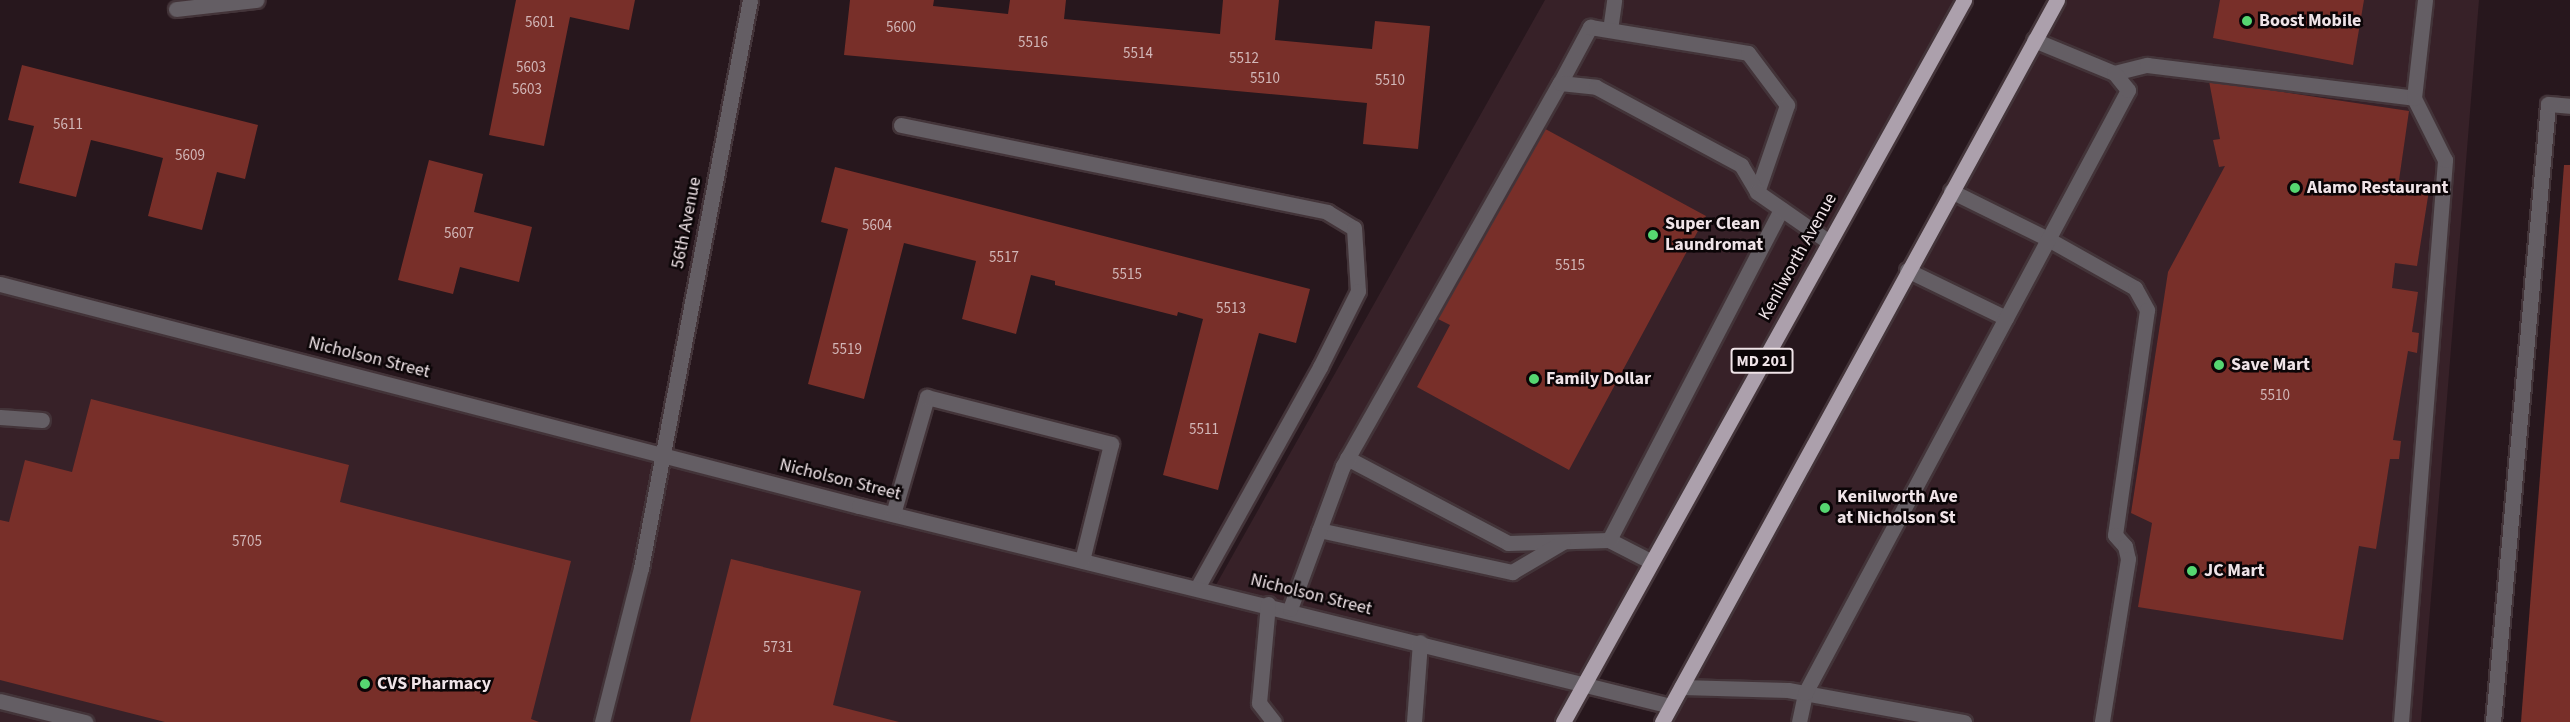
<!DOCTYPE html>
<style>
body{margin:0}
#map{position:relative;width:2570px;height:722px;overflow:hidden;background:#27171d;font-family:"Source Sans 3",sans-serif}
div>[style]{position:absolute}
.built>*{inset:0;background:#372128}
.building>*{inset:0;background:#782f29}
.roads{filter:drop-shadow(2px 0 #433439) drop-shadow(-2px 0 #433439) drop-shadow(0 2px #433439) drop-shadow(0 -2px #433439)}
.minor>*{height:15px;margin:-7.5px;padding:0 7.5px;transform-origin:7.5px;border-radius:7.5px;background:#645e64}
.major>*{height:15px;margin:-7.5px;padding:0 7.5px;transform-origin:7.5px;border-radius:7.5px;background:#aca0ac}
.dots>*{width:16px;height:16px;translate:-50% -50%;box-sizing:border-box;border:3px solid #0b0507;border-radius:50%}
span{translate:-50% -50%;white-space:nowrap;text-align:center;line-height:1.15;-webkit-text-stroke:5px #0b0507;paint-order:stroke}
.number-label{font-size:15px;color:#d2b7b8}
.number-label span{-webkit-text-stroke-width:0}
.shield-label span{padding:2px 4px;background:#0b0507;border:2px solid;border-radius:4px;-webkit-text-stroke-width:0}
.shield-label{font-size:16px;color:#f0e4e8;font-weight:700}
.poi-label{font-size:18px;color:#f0e4e8;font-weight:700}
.left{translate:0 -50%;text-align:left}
.street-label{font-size:18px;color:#f0e4e8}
</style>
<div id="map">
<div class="built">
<div style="clip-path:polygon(1545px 0,1964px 0,1563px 722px,0 722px,0 284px,1212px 592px)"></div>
<div style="clip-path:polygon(2057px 0,2479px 0,2421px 722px,1662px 722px)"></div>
</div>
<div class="building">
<div style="clip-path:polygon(516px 0,635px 0,629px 30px,570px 17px,544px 146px,489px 135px)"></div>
<div style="clip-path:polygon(850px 0,934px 0,933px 6px,1008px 14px,1010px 0,1066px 0,1064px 19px,1220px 34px,1223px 0,1279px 0,1275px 40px,1372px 49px,1375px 21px,1430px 26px,1418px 149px,1363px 144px,1367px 103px,844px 55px)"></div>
<div style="clip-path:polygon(2220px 0,2364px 0,2353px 65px,2213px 38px)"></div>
<div style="clip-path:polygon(22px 65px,258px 125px,245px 179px,217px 172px,202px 230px,148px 216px,163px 158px,128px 149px,91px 140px,76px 197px,19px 183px,34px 126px,8px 120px)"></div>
<div style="clip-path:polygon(2209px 81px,2409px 111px,2399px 180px,2430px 184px,2417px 266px,2395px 263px,2392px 288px,2418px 292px,2412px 332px,2419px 333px,2417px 353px,2408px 351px,2393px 440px,2401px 441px,2399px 459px,2390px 459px,2376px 549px,2359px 546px,2343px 640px,2138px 607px,2152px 523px,2131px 513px,2168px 272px,2225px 166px,2219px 167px,2213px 140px,2220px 139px)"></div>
<div style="clip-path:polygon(1538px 125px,1706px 216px,1569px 470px,1417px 387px,1450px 325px,1434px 317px)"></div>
<div style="clip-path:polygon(429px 160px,483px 174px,474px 212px,532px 227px,519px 282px,460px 267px,453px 294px,398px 280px)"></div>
<div style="clip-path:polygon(2564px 165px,2570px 165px,2570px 722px,2521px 722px)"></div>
<div style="clip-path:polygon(835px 167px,1310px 289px,1296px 343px,1259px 333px,1218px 490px,1163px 475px,1203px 319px,1178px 312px,1177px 316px,1055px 285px,1055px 281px,1031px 275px,1016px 334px,962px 319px,976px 261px,904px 243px,864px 399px,808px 384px,848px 229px,821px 222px)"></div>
<div style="clip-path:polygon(91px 399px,349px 465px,340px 502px,571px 561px,531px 719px,539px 722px,165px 722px,0 680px,0 520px,9px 522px,25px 460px,72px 472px)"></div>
<div style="clip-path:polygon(731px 559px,861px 591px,833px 705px,899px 722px,690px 722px)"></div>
</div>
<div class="roads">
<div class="minor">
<div style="left:176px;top:9px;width:81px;rotate:-6.4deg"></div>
<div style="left:1610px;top:30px;width:30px;rotate:-82deg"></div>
<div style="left:2034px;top:40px;width:87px;rotate:22.4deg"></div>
<div style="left:2114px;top:73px;width:34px;rotate:-14deg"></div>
<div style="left:2147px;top:65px;width:269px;rotate:7deg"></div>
<div style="left:1560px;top:83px;width:64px;rotate:-61.8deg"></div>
<div style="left:1590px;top:27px;width:160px;rotate:9.3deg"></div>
<div style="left:1748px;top:53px;width:65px;rotate:53.1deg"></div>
<div style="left:1787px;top:105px;width:92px;rotate:109deg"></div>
<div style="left:901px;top:125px;width:435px;rotate:11.5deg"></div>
<div style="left:1327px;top:212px;width:31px;rotate:31deg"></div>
<div style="left:1354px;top:228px;width:63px;rotate:86.4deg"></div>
<div style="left:1358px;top:291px;width:85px;rotate:116.6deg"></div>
<div style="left:1320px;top:367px;width:253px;rotate:119.1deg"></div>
<div style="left:1951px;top:191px;width:108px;rotate:26.3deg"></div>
<div style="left:2048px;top:239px;width:100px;rotate:29.4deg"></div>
<div style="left:2135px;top:288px;width:25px;rotate:61deg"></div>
<div style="left:2147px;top:310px;width:227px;rotate:98.1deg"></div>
<div style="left:2115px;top:535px;width:15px;rotate:48deg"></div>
<div style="left:2125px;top:546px;width:13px;rotate:77deg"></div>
<div style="left:2128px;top:559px;width:165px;rotate:99.1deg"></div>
<div style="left:1907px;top:270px;width:110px;rotate:25.9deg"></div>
<div style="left:0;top:284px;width:887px;rotate:14.49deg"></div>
<div style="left:859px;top:506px;width:836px;rotate:13.84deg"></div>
<div style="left:0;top:417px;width:42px;rotate:4.1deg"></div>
<div style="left:1347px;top:458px;width:182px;rotate:27.8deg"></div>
<div style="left:1508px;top:543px;width:101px;rotate:-1.7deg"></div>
<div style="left:1609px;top:540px;width:46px;rotate:27.1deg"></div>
<div style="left:893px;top:514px;width:122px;rotate:-73.8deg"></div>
<div style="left:927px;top:397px;width:190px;rotate:14.3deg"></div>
<div style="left:1111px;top:444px;width:120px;rotate:104deg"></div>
<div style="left:1319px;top:530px;width:198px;rotate:12.3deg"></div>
<div style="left:1512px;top:572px;width:59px;rotate:-30.5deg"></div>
<div style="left:1609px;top:540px;width:373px;rotate:-62.5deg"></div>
<div style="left:1268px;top:604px;width:99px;rotate:95.2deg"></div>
<div style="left:1259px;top:703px;width:24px;rotate:52deg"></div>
<div style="left:1290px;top:609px;width:153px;rotate:-69.7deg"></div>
<div style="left:1343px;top:466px;width:440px;rotate:-60.5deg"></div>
<div style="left:1560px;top:83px;width:36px;rotate:6deg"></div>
<div style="left:1596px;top:87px;width:165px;rotate:28.3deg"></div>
<div style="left:1741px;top:165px;width:31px;rotate:59deg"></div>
<div style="left:1757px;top:192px;width:88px;rotate:34.8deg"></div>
<div style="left:1681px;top:687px;width:107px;rotate:1.6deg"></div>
<div style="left:1788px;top:690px;width:179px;rotate:10.3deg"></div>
<div style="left:0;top:701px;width:88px;rotate:13.9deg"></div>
<div style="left:602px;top:722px;width:159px;rotate:-75.8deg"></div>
<div style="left:641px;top:568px;width:578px;rotate:-79.14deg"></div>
<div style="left:1414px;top:722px;width:80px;rotate:-85.7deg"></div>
<div style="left:1799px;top:722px;width:30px;rotate:-78deg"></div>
<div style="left:1805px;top:693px;width:684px;rotate:-61.82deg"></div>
<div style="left:2128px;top:90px;width:22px;rotate:-129deg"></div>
<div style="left:2401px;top:722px;width:564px;rotate:-85.52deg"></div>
<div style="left:2445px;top:160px;width:69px;rotate:-116.6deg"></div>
<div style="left:2414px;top:98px;width:99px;rotate:-83.6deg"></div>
<div style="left:2493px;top:722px;width:620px;rotate:-84.91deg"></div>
<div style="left:2548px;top:104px;width:22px;rotate:5deg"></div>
</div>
<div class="major">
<div style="left:1563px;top:722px;width:826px;rotate:-60.95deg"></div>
<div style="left:1662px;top:722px;width:823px;rotate:-61.32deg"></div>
</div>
</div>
<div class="dots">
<div style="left:2247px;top:21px;background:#56d671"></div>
<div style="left:2295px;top:188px;background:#56d671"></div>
<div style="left:1653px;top:235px;background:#56d671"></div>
<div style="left:2219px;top:365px;background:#56d671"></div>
<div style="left:1534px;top:379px;background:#56d671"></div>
<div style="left:1825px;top:508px;background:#56d671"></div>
<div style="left:2192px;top:571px;background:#56d671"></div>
<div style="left:365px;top:684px;background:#56d671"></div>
</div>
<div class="number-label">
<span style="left:540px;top:23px">5601</span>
<span style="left:901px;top:28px">5600</span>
<span style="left:1033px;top:43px">5516</span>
<span style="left:1138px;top:54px">5514</span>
<span style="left:1244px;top:59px">5512</span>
<span style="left:531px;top:68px">5603</span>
<span style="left:1265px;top:79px">5510</span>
<span style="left:1390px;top:81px">5510</span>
<span style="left:527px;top:90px">5603</span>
<span style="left:68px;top:125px">5611</span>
<span style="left:190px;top:156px">5609</span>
<span style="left:877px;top:226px">5604</span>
<span style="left:459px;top:234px">5607</span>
<span style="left:1004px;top:258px">5517</span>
<span style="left:1570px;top:266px">5515</span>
<span style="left:1127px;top:275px">5515</span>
<span style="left:1231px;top:309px">5513</span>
<span style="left:847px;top:350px">5519</span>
<span style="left:2275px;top:396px">5510</span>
<span style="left:1204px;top:430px">5511</span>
<span style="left:247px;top:542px">5705</span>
<span style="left:778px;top:648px">5731</span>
</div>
<div class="shield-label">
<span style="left:1762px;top:361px">MD 201</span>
</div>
<div class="poi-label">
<span class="left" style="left:2259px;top:21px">Boost Mobile</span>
<span class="left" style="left:2307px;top:188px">Alamo Restaurant</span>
<span class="left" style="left:1665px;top:235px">Super Clean<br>Laundromat</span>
<span class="left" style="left:2231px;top:365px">Save Mart</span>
<span class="left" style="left:1546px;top:379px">Family Dollar</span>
<span class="left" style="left:1837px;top:508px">Kenilworth Ave<br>at Nicholson St</span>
<span class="left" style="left:2204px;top:571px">JC Mart</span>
<span class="left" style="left:377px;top:684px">CVS Pharmacy</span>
</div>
<div class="street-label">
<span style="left:687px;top:223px;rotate:-79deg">56th Avenue</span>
<span style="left:1798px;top:257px;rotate:-61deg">Kenilworth Avenue</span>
<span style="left:369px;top:358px;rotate:14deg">Nicholson Street</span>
<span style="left:840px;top:480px;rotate:14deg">Nicholson Street</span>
<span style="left:1311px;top:595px;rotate:14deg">Nicholson Street</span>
</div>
</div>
